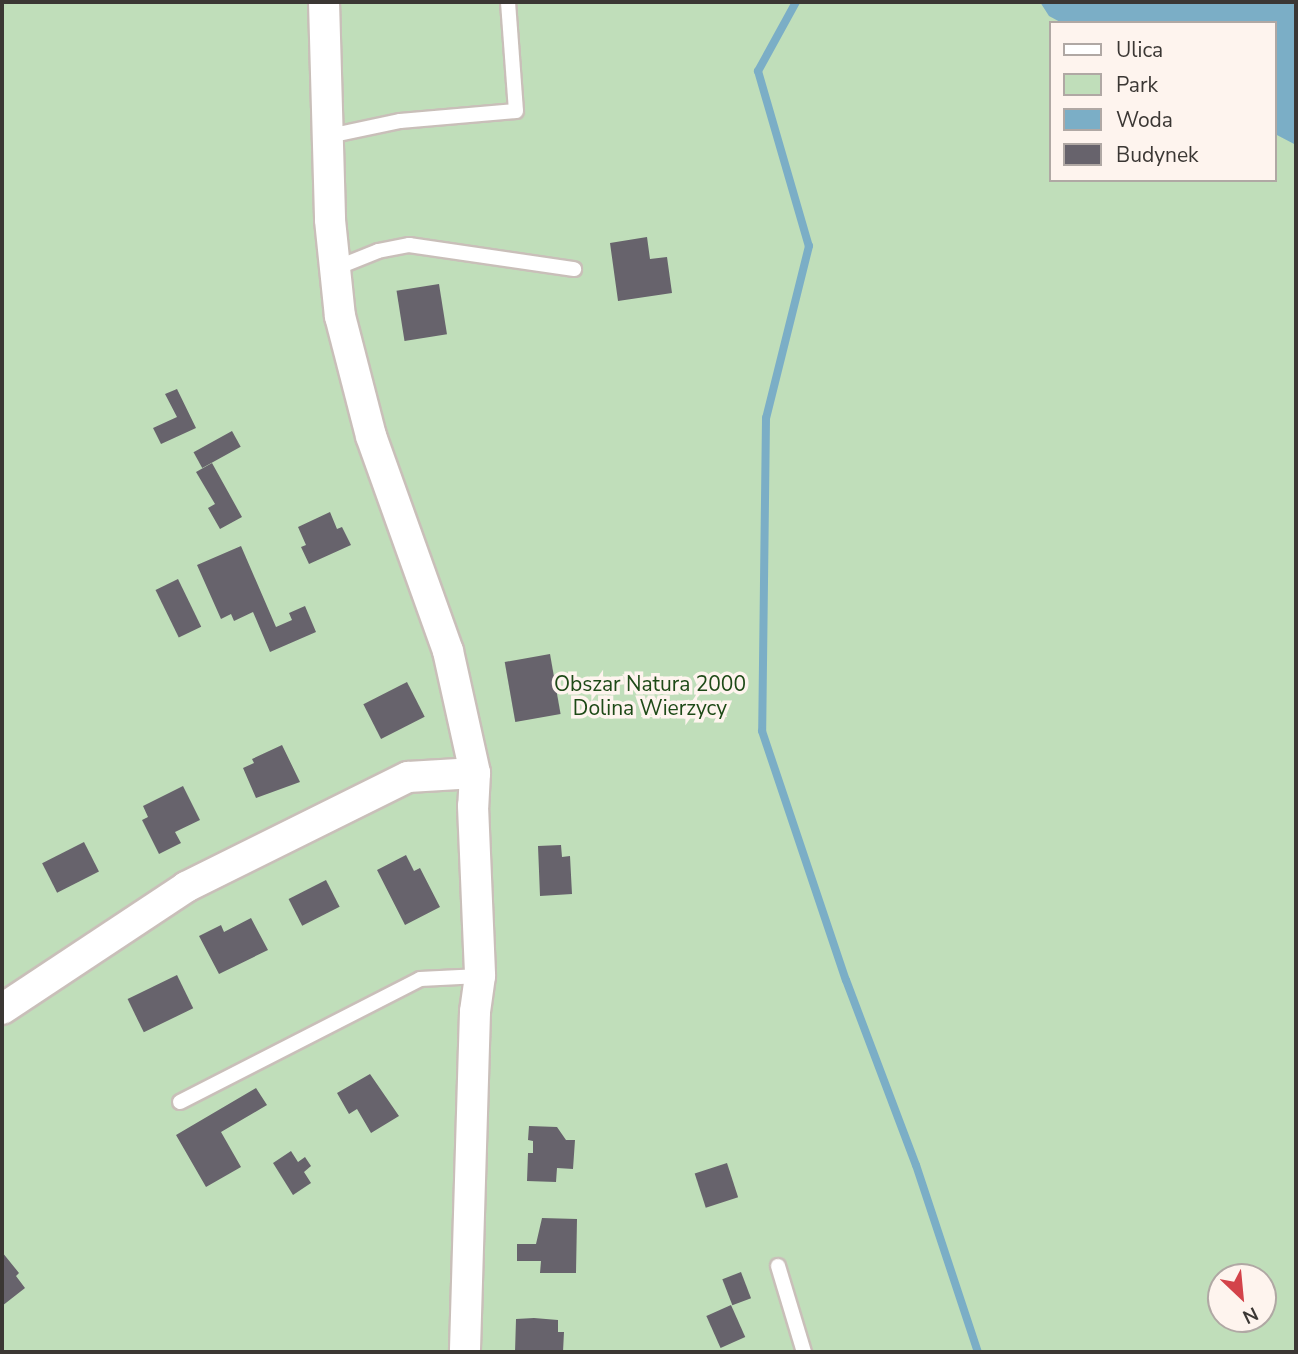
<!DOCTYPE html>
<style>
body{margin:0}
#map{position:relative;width:1298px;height:1354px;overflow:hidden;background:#f1e6e0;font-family:"Nunito Sans",sans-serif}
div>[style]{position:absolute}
.green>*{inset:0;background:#c0deba}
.water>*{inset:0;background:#7baec6}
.stream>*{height:8px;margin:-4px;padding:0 4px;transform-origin:4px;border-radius:4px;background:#7baec6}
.building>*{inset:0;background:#67636c;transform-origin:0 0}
.roads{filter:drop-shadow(2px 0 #c9bfb9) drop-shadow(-2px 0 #c9bfb9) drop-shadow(0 2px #c9bfb9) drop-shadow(0 -2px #c9bfb9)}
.service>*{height:14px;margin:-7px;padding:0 7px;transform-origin:7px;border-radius:7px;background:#fff}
.minor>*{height:30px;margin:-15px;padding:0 15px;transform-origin:15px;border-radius:15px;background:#fff}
span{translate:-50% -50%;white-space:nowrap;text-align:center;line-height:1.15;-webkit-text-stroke:7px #fef4ee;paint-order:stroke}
.park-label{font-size:21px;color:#1e4a17}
.frame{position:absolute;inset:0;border:4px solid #3b3734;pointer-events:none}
.legend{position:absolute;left:1049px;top:21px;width:228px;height:161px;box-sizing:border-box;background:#fef4ee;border:2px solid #b0a8a4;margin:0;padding:9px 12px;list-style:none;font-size:21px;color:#3b3734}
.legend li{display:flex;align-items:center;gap:14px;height:35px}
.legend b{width:35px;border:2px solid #b0a8a4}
.north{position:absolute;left:1207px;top:1263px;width:70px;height:70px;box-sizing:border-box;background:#fef4ee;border:2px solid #b0a8a4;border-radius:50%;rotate:154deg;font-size:19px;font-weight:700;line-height:28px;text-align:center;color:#3b3734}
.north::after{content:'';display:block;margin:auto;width:24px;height:32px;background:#d3434a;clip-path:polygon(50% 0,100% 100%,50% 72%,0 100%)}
</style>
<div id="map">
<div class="green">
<div style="clip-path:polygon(evenodd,2px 2px,1296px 2px,1296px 1352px,2px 1352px,2px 2px,1051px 23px,1275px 23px,1275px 180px,1051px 180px,1051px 23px,2px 2px,1221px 1277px,1263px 1277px,1263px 1319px,1221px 1319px,1221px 1277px)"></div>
</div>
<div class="water">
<div style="clip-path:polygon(1040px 2px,1296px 2px,1296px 145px,1275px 134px,1275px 23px,1062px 23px,1049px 16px)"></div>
</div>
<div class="stream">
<div style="left:796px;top:2px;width:79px;rotate:118.8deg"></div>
<div style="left:758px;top:71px;width:182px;rotate:73.8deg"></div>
<div style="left:809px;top:246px;width:177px;rotate:104deg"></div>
<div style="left:766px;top:418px;width:313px;rotate:90.7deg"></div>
<div style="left:762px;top:731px;width:263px;rotate:71.4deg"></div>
<div style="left:846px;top:980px;width:198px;rotate:69.3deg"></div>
<div style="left:916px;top:1165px;width:197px;rotate:71.7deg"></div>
</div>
<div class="building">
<div style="clip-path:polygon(647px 237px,650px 259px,667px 257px,672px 293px,618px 301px,610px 243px)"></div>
<div style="left:439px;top:284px;width:51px;height:43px;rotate:81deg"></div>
<div style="clip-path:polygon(177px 389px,196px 428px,161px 444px,153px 428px,177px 417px,165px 394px)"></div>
<div style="left:232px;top:431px;width:18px;height:44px;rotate:61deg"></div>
<div style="clip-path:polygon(212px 463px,242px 517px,220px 529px,208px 508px,215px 504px,196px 472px)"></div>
<div style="clip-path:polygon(330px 512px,337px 529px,342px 527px,351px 545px,309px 564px,301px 547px,306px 545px,298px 527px)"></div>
<div style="clip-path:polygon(241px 546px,276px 627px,292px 620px,289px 613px,305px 606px,316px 632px,270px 652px,253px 612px,234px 621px,231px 614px,221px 619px,197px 565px)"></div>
<div style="left:178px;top:579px;width:53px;height:25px;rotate:64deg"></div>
<div style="left:550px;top:654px;width:61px;height:46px;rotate:80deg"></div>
<div style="left:407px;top:682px;width:39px;height:49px;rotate:63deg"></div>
<div style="clip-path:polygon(282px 745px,300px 782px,256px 798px,243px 768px,254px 763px,252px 759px)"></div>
<div style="clip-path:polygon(183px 786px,200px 820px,175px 832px,181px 843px,159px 854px,142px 820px,148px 817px,143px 806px)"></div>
<div style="left:84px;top:842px;width:33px;height:47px;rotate:63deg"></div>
<div style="clip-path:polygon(561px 845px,562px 857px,570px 856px,572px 894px,540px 896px,538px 846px)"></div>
<div style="clip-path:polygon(406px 855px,414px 871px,420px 868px,440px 907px,405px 925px,377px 870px)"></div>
<div style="left:326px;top:880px;width:30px;height:42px;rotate:63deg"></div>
<div style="clip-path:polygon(251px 918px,268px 950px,219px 974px,199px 936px,221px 925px,224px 932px)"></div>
<div style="left:177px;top:975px;width:37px;height:55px;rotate:64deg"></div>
<div style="clip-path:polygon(370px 1074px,399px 1116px,371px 1133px,357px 1109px,349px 1114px,337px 1093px)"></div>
<div style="clip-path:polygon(256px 1088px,267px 1105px,221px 1132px,241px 1167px,206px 1187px,176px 1135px)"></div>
<div style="clip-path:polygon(529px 1126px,557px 1127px,566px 1140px,575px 1140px,573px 1169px,557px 1168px,556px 1182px,527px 1181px,528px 1153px,533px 1153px,533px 1141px,528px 1140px)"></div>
<div style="clip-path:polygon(291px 1151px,298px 1162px,305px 1157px,311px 1166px,304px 1172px,311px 1183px,293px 1195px,273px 1163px)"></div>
<div style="left:727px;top:1163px;width:36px;height:34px;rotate:72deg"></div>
<div style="clip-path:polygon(542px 1218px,577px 1219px,576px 1273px,540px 1273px,541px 1261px,517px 1261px,517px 1244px,536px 1244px)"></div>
<div style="clip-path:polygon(2px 1252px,19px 1273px,16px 1276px,25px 1288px,2px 1306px)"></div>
<div style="left:741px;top:1272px;width:28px;height:20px;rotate:69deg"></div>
<div style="left:731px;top:1305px;width:35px;height:27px;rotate:66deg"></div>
<div style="clip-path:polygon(534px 1318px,558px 1320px,558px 1332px,564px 1332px,563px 1352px,515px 1352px,516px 1319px)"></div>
</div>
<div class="roads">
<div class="service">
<div style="left:329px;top:136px;width:73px;rotate:-11.9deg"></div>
<div style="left:400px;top:121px;width:116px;rotate:-4.9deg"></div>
<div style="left:516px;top:111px;width:109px;rotate:-94.2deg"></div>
<div style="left:336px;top:268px;width:45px;rotate:-22deg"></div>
<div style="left:378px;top:251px;width:32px;rotate:-11deg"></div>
<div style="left:409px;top:245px;width:167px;rotate:8.3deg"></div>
<div style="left:180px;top:1102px;width:270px;rotate:-27.1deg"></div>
<div style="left:420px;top:979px;width:60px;rotate:-2.9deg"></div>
<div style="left:778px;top:1266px;width:90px;rotate:73.2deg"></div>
</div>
<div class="minor">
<div style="left:324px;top:2px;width:218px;rotate:88.4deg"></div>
<div style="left:330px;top:220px;width:97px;rotate:84.1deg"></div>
<div style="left:340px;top:316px;width:124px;rotate:75.5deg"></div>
<div style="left:371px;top:436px;width:228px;rotate:70.3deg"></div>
<div style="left:448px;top:651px;width:125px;rotate:77.5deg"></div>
<div style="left:475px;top:773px;width:33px;rotate:93deg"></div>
<div style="left:473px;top:806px;width:170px;rotate:87.6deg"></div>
<div style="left:480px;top:976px;width:36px;rotate:98deg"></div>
<div style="left:475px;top:1012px;width:340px;rotate:91.7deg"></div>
<div style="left:2px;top:1009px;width:221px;rotate:-33.5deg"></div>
<div style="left:186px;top:887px;width:248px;rotate:-26.4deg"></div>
<div style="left:408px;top:777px;width:67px;rotate:-3.4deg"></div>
</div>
</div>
<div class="park-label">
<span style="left:650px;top:696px">Obszar Natura 2000<br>Dolina Wierzycy</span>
</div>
<div class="frame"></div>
<ul class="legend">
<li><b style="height:9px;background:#fff"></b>Ulica</li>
<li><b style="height:19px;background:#c0deba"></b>Park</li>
<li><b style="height:19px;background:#7baec6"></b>Woda</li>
<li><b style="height:19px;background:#67636c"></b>Budynek</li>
</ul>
<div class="north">N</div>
</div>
